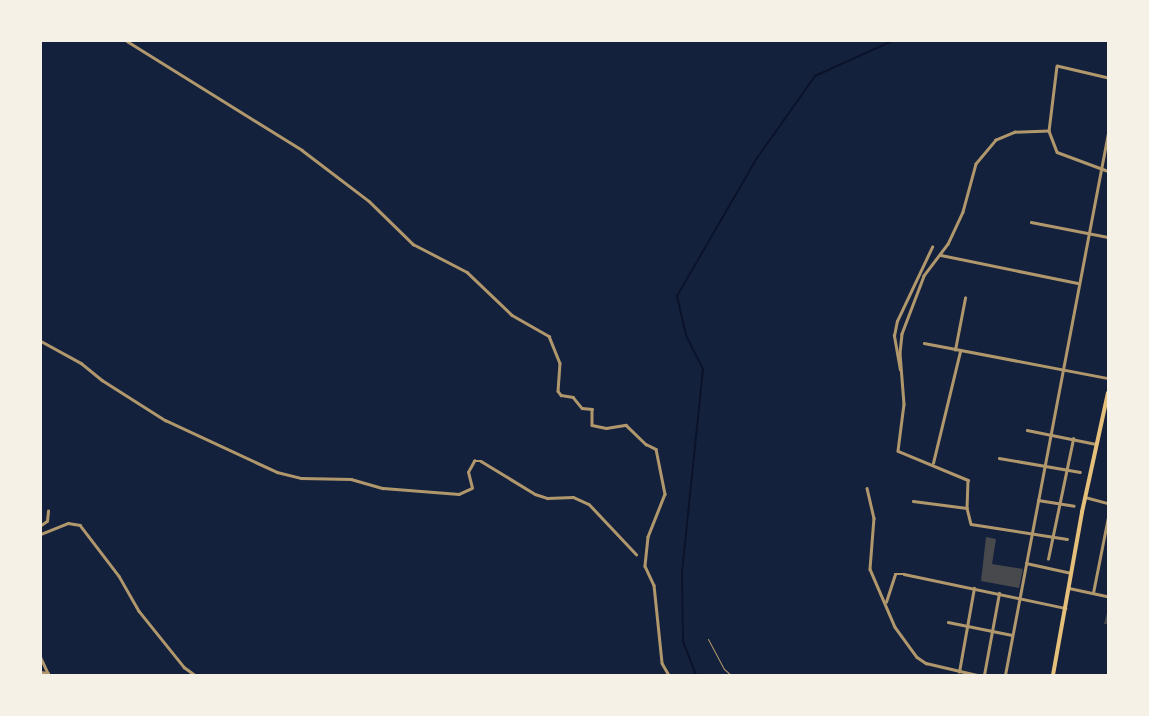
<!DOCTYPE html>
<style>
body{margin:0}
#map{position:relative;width:1149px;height:716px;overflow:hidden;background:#14213d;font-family:"Open Sans",sans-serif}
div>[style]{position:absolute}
.stream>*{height:2px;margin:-1px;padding:0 1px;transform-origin:1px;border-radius:1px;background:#0b132b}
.building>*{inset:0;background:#48494c}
.service>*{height:1px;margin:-0.5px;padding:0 0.5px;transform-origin:0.5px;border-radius:0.5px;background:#b1986c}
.minor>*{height:2.5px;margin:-1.25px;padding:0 1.25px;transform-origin:1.25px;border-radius:1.25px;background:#b1986c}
.secondary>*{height:4px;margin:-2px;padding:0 2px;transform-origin:2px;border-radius:2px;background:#e5c07b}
span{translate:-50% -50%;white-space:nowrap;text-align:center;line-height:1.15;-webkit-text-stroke:4.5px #f6f1e7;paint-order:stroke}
.frame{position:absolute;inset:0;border:42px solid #f6f1e7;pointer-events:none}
</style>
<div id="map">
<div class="stream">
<div style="left:696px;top:675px;width:36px;rotate:-111deg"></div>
<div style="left:683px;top:641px;width:69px;rotate:-90.8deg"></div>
<div style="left:682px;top:572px;width:204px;rotate:-84.1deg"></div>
<div style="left:703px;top:369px;width:38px;rotate:-117deg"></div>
<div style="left:686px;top:335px;width:40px;rotate:-103deg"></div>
<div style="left:677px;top:296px;width:160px;rotate:-59.9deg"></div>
<div style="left:757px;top:158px;width:100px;rotate:-54.7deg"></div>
<div style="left:815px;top:76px;width:85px;rotate:-24.4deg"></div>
</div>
<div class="building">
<div style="clip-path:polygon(986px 537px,996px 539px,992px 564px,1023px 569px,1019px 588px,981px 581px)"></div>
<div style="clip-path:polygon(1108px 609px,1108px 624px,1104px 624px)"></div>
</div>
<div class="service">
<div style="left:708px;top:639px;width:34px;rotate:62deg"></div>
<div style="left:724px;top:669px;width:9px;rotate:41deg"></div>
</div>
<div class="minor">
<div style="left:127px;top:41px;width:206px;rotate:31.9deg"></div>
<div style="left:302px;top:150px;width:84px;rotate:37.3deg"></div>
<div style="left:369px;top:201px;width:62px;rotate:44.3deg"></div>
<div style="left:413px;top:244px;width:61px;rotate:27.4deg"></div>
<div style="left:467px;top:272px;width:62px;rotate:43.7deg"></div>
<div style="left:512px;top:315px;width:43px;rotate:29.6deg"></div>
<div style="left:549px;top:336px;width:29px;rotate:68deg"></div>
<div style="left:560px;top:363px;width:28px;rotate:94deg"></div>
<div style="left:558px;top:391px;width:5px;rotate:53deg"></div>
<div style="left:561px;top:395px;width:12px;rotate:9deg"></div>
<div style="left:573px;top:397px;width:14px;rotate:51deg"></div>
<div style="left:582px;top:408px;width:10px;rotate:6deg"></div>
<div style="left:592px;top:409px;width:16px;rotate:90deg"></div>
<div style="left:592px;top:425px;width:14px;rotate:12deg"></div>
<div style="left:606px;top:428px;width:20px;rotate:-9deg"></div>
<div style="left:626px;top:425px;width:28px;rotate:44deg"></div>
<div style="left:646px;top:444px;width:11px;rotate:27deg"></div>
<div style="left:656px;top:449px;width:46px;rotate:78.7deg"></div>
<div style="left:665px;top:494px;width:46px;rotate:111.6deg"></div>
<div style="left:648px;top:537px;width:29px;rotate:96deg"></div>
<div style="left:645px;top:566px;width:21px;rotate:65deg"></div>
<div style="left:654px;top:585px;width:78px;rotate:84.1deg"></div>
<div style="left:662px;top:663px;width:14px;rotate:60deg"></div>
<div style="left:1108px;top:78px;width:52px;rotate:-166.8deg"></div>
<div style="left:1057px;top:66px;width:65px;rotate:97deg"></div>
<div style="left:1049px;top:131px;width:22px;rotate:69deg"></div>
<div style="left:1057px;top:152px;width:54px;rotate:20.4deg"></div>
<div style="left:1049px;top:131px;width:34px;rotate:178deg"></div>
<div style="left:1015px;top:132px;width:21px;rotate:157deg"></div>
<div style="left:996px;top:140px;width:31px;rotate:130deg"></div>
<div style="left:976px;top:164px;width:50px;rotate:105.2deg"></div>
<div style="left:963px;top:212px;width:35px;rotate:115deg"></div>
<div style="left:948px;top:244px;width:40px;rotate:127deg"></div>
<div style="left:924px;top:276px;width:62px;rotate:110.8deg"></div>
<div style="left:902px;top:334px;width:19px;rotate:96deg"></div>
<div style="left:900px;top:353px;width:51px;rotate:85.5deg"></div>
<div style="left:904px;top:404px;width:47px;rotate:97.3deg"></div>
<div style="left:898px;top:451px;width:76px;rotate:22.5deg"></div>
<div style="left:968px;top:480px;width:28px;rotate:92deg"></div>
<div style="left:967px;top:508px;width:16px;rotate:76deg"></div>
<div style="left:971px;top:524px;width:97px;rotate:8.9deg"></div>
<div style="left:1031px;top:222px;width:78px;rotate:11deg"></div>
<div style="left:941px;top:255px;width:139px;rotate:11.6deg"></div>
<div style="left:41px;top:341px;width:46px;rotate:28.8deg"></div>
<div style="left:81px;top:363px;width:27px;rotate:39deg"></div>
<div style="left:102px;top:380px;width:75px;rotate:32.4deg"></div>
<div style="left:165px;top:420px;width:123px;rotate:24.9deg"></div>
<div style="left:277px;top:472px;width:25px;rotate:14deg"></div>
<div style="left:301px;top:478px;width:50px;rotate:1.1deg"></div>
<div style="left:351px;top:479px;width:33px;rotate:16deg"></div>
<div style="left:383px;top:488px;width:76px;rotate:4.5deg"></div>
<div style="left:459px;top:494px;width:14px;rotate:-25deg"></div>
<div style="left:472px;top:488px;width:16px;rotate:-104deg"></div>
<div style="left:468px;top:472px;width:13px;rotate:-61deg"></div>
<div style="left:474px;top:461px;width:7px"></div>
<div style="left:481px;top:461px;width:63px;rotate:31.4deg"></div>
<div style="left:535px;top:494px;width:13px;rotate:18deg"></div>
<div style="left:547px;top:498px;width:26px;rotate:-2deg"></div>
<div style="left:573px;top:497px;width:17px;rotate:24deg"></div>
<div style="left:589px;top:504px;width:69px;rotate:46.8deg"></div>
<div style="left:924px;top:343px;width:187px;rotate:10.8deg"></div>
<div style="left:955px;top:350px;width:53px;rotate:-79.1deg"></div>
<div style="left:900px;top:370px;width:35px;rotate:-100deg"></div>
<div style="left:894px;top:336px;width:15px;rotate:-79deg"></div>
<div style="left:897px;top:321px;width:82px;rotate:-64.7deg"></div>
<div style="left:1027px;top:430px;width:70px;rotate:11.5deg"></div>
<div style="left:999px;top:458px;width:82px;rotate:9.8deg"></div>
<div style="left:933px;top:463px;width:115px;rotate:-76.4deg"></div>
<div style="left:867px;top:488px;width:31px;rotate:77deg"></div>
<div style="left:874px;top:518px;width:51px;rotate:94.5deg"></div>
<div style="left:870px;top:569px;width:63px;rotate:66.7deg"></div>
<div style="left:895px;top:627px;width:37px;rotate:54deg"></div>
<div style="left:917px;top:657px;width:11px;rotate:34deg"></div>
<div style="left:926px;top:663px;width:52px;rotate:13.2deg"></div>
<div style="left:1085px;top:497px;width:24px;rotate:15deg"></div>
<div style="left:1038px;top:500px;width:36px;rotate:9deg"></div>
<div style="left:913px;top:501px;width:54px;rotate:7.4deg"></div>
<div style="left:41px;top:525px;width:7px;rotate:-34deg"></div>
<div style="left:47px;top:521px;width:10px;rotate:-84deg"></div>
<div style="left:41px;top:534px;width:29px;rotate:-22deg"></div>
<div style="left:68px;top:523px;width:12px;rotate:9deg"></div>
<div style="left:80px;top:525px;width:64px;rotate:52.6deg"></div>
<div style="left:119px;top:576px;width:40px;rotate:60.3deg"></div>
<div style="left:139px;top:611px;width:72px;rotate:51.2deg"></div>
<div style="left:184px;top:667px;width:14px;rotate:36deg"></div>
<div style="left:1048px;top:559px;width:123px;rotate:-78.2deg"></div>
<div style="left:1026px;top:563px;width:46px;rotate:12.5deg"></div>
<div style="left:1069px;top:588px;width:40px;rotate:12deg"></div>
<div style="left:1093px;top:593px;width:77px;rotate:-78.8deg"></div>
<div style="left:886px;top:602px;width:29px;rotate:-72deg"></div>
<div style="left:895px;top:574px;width:9px"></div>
<div style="left:904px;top:574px;width:165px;rotate:11.9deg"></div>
<div style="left:948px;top:622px;width:65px;rotate:11.5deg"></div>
<div style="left:41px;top:658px;width:19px;rotate:65deg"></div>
<div style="left:41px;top:672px;width:7px;rotate:8deg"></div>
<div style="left:959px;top:672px;width:85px;rotate:-79.9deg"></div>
<div style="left:984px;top:675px;width:83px;rotate:-79.6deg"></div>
<div style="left:1005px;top:675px;width:552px;rotate:-79.24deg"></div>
</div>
<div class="secondary">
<div style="left:1053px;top:675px;width:166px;rotate:-79.9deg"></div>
<div style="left:1082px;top:512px;width:122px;rotate:-77.7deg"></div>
</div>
<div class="frame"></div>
</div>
